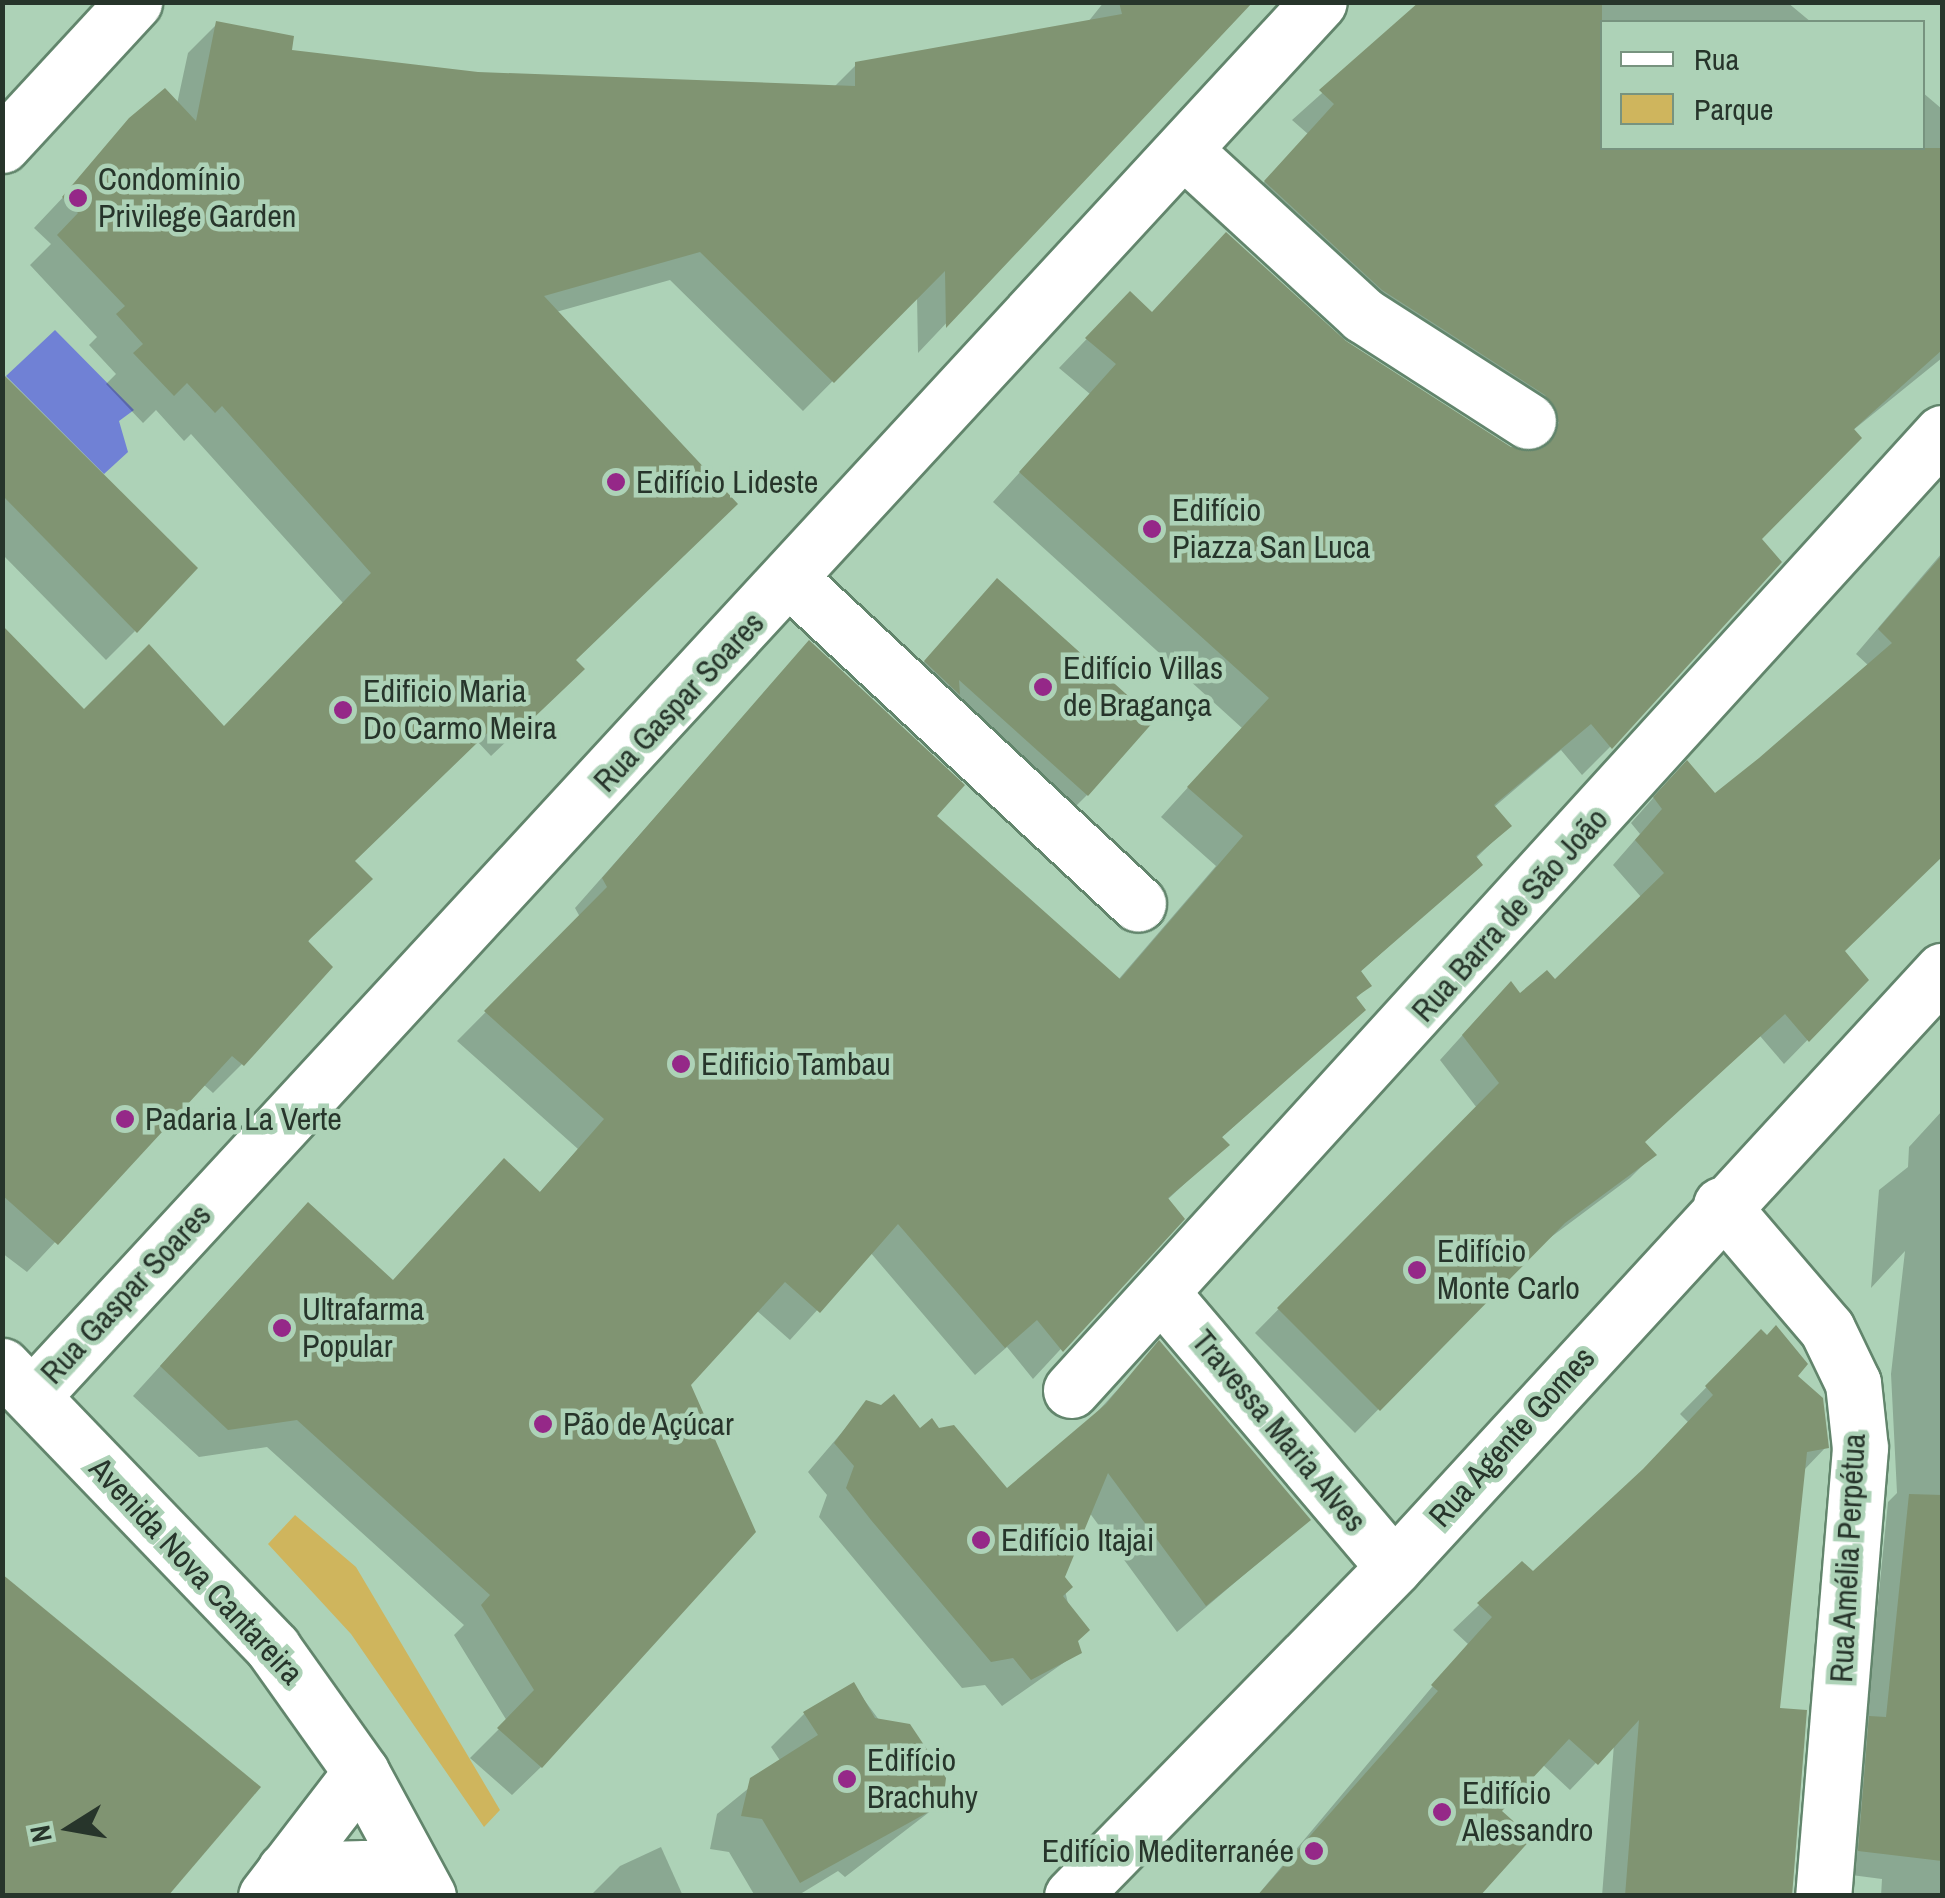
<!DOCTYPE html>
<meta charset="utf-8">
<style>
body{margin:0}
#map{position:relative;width:1945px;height:1898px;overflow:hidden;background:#add2b7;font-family:"Archivo Narrow",sans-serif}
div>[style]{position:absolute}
.green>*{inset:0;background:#cfb55d}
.water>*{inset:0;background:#7081d5}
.shadow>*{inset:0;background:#0003}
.building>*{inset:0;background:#809472}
.roads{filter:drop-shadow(2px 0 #62856c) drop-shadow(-2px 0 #62856c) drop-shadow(0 2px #62856c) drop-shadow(0 -2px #62856c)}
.minor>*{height:55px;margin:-27.5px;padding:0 27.5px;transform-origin:27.5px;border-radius:27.5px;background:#fff}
.major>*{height:55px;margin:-27.5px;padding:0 27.5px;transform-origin:27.5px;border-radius:27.5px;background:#fff}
.dots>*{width:28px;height:28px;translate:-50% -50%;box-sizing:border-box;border:5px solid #add2b7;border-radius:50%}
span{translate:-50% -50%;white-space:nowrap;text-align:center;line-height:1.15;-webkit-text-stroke:9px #add2b7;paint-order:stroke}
.poi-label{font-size:32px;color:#27352b}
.left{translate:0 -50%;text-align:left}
.right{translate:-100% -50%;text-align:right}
.street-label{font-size:32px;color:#27352b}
.frame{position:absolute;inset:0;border:5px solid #27352b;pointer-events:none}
.legend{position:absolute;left:1600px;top:20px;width:325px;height:130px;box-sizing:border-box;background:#add2b7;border:2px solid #77937f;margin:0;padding:12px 18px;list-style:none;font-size:30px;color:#27352b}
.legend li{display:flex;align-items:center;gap:20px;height:50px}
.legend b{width:50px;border:2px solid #77937f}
.north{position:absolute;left:20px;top:1778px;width:100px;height:100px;-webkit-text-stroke:8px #add2b7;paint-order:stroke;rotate:259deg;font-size:28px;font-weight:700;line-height:40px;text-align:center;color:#27352b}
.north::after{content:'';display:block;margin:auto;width:35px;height:45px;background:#27352b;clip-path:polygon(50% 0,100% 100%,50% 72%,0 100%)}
</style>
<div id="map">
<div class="green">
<div style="clip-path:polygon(295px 1515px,356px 1567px,500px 1810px,484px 1827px,351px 1634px,268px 1544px)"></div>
</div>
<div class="water">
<div style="clip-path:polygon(55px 330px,134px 410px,119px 421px,128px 452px,104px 474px,6px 376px)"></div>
</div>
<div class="shadow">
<div style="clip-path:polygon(1104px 2px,1250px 2px,918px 353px,917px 296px,803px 411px,670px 280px,556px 312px,573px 660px,552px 698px,491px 756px,477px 741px,352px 861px,242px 1064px,213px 1093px,203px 1084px,27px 1272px,2px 1253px,2px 629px,84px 712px,224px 729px,343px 603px,191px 434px,184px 441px,156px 410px,143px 423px,106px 384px,116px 374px,89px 345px,97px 337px,30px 265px,51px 244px,34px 228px,136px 120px,177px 104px,188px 53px,217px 24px,289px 52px,478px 74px,833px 88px,856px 65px,1088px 22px)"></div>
<div style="clip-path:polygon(1424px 2px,1787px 2px,1811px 22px,1602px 22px,1602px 148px,1922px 148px,1922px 92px,1942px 109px,1942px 358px,1852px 431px,1759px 538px,1779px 562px,1610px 747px,1582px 775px,1561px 750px,1493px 808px,1509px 826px,1475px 859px,1480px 864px,1359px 973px,1369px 986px,1354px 1000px,1363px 1010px,1220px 1139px,1226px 1145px,1166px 1201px,1181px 1219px,1033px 1379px,1007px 1347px,975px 1375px,870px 1252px,790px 1340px,756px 1310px,688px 1385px,541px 1767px,512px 1795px,470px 1758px,507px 1721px,454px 1635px,464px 1625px,267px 1447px,199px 1457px,133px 1396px,280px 1234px,392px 1282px,539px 1193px,578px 1149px,457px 1041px,580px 917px,575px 908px,809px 643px,933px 816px,1118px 980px,1216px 866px,1161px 817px,1242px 728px,993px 502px,1090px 394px,1059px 368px,1102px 323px,1151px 315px,1345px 343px,1510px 450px,1530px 450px,1517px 424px,1238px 211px,1308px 134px,1292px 120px)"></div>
<div style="clip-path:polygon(2px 377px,135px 631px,106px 660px,2px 554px)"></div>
<div style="clip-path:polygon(1942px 553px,1942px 849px,1842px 951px,1866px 980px,1784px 1064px,1760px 1036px,1643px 1143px,1653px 1155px,1630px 1178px,1539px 1246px,1355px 1433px,1255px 1333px,1477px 1108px,1440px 1060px,1487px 1008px,1555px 983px,1642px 898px,1613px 865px,1640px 834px,1631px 823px,1663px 787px,1714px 797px,1869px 666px,1856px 654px)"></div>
<div style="clip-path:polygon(997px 582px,1087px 795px,1054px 828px,893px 696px)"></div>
<div style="clip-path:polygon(1942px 1111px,1942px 1896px,1881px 1896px,1882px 1879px,1836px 1873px,1847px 1741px,1866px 1723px,1888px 1502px,1897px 1493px,1891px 1374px,1905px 1251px,1871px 1288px,1879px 1190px,1908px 1167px,1909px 1147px)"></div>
<div style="clip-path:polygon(1761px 1332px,1795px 1376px,1826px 1447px,1803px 1471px,1777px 1710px,1789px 1896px,1602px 1896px,1614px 1744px,1570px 1790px,1542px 1764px,1498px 1811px,1476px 1896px,1257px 1896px,1468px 1644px,1453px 1630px,1522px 1564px,1533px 1574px,1634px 1481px,1689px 1423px,1680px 1414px)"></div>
<div style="clip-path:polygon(1159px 1344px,1308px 1520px,1177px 1632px,1089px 1512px,1062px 1577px,1079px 1652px,1002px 1706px,985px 1685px,962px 1688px,819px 1517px,827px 1495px,808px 1472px,867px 1403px,1006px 1492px,1090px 1420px)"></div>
<div style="clip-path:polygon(853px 1685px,941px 1803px,845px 1877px,838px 1871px,797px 1896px,755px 1896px,729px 1852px,710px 1849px,717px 1814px,781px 1762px,771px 1747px,804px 1714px)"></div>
<div style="clip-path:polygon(661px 1847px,683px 1896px,590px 1896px,620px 1866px)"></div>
</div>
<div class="building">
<div style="clip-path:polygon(1119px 2px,1253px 2px,946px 328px,945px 271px,834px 383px,700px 252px,544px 296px,738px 504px,576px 660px,585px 669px,522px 729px,507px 714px,355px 861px,373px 879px,308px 941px,333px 967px,244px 1066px,232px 1056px,58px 1245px,2px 1195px,2px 625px,84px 709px,149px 644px,224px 726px,371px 573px,222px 406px,215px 413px,187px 383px,174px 396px,133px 353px,143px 344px,116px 314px,125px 306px,57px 235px,78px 213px,62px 197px,129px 118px,165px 88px,196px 121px,216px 21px,294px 36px,292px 50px,478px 72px,855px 86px,855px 62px,1122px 14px)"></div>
<div style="clip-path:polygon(1419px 2px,1602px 2px,1602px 148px,1942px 148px,1942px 350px,1854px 429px,1862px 438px,1762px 539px,1782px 562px,1612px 749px,1591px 724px,1494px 805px,1512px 826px,1476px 856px,1483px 865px,1361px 971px,1372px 986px,1356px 997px,1366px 1010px,1222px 1137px,1230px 1145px,1168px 1198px,1185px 1219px,1063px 1352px,1037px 1320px,1005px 1348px,898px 1224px,820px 1313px,785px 1282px,691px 1385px,756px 1532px,542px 1768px,497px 1728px,534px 1690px,481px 1605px,490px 1595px,297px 1420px,228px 1430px,160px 1366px,308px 1202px,393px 1280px,504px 1158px,540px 1192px,604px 1119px,484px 1011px,607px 887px,602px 878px,809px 640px,965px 785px,937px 816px,1120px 979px,1243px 836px,1187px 787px,1269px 698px,1019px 472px,1116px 364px,1085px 338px,1130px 291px,1152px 312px,1226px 232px,1346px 341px,1511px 447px,1541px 449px,1559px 423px,1545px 395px,1382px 290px,1264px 181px,1334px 104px,1319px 90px)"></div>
<div style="clip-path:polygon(2px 373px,198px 568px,137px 633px,2px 495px)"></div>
<div style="clip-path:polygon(1942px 555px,1942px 857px,1845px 951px,1869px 980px,1809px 1042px,1785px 1014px,1645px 1142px,1657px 1155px,1565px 1223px,1380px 1411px,1277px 1308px,1499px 1083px,1462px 1035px,1511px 981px,1520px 993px,1547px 970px,1555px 979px,1664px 873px,1635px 840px,1662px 809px,1653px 797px,1687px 760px,1715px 793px,1759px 758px,1892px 643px,1878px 629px)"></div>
<div style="clip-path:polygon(997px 578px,1155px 720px,1088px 796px,959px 680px,960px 695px,924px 661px)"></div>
<div style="clip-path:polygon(1776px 1325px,1808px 1364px,1798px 1376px,1823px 1398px,1829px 1448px,1807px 1452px,1780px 1708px,1807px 1710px,1792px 1896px,1625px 1896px,1639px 1720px,1598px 1765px,1569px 1739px,1502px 1811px,1532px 1838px,1480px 1896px,1257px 1896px,1438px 1691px,1431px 1685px,1492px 1617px,1477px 1603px,1522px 1561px,1533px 1571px,1643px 1469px,1713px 1395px,1705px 1386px,1761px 1329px,1767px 1335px)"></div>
<div style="clip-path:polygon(1159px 1340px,1311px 1520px,1206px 1606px,1108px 1473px,1065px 1577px,1073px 1587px,1063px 1596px,1090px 1630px,1078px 1641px,1082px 1653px,1031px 1680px,1013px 1658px,991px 1662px,871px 1520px,846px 1488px,854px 1466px,834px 1443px,866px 1400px,881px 1405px,894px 1394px,920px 1428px,932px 1418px,939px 1428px,954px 1425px,1007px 1488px,1106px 1404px)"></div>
<div style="clip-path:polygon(1909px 1494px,1942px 1495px,1942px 1861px,1858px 1851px,1869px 1716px,1886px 1717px)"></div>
<div style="clip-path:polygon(2px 1574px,261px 1787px,168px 1896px,2px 1896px)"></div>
<div style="clip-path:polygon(854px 1682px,875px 1718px,910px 1724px,946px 1778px,943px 1804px,800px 1883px,762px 1819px,741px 1816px,750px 1778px,818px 1735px,803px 1712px)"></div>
</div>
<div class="roads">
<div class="minor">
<div style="left:2px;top:145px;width:195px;rotate:-47.3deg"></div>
<div style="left:1188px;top:154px;width:238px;rotate:42.6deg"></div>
<div style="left:1363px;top:315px;width:196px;rotate:32.7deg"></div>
<div style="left:792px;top:581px;width:473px;rotate:43deg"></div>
<div style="left:1721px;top:1205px;width:163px;rotate:49.5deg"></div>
<div style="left:1827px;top:1329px;width:60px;rotate:64.3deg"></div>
<div style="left:1853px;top:1383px;width:65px;rotate:83.9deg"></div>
<div style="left:1860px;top:1448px;width:450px;rotate:94.7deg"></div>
<div style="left:1164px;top:1296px;width:355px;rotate:49.7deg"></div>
<div style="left:1071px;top:1390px;width:1294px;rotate:-47.69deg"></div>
<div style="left:32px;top:1396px;width:1897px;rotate:-47.29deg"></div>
<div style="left:1072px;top:1896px;width:460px;rotate:-45.6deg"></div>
<div style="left:1394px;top:1567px;width:810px;rotate:-47.4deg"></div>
</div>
<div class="major">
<div style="left:2px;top:1366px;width:391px;rotate:46.1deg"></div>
<div style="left:273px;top:1648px;width:152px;rotate:54.6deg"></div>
<div style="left:361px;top:1772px;width:141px;rotate:61.6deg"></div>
<div style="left:285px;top:1870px;width:80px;rotate:-1.4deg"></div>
<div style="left:365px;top:1868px;width:60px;rotate:27.8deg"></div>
<div style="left:266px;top:1896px;width:156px;rotate:-52.5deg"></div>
</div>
</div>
<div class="dots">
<div style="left:78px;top:198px;background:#952888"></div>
<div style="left:616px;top:482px;background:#952888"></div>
<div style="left:1152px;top:529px;background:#952888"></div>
<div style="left:1043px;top:687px;background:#952888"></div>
<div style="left:343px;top:710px;background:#952888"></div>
<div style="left:681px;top:1064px;background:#952888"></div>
<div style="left:125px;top:1119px;background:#952888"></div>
<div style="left:1417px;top:1270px;background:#952888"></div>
<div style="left:282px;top:1328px;background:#952888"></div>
<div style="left:543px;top:1424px;background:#952888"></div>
<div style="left:981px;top:1540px;background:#952888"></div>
<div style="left:847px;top:1779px;background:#952888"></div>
<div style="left:1442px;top:1812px;background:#952888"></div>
<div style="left:1314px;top:1851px;background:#952888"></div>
</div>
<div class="poi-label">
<span class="left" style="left:98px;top:198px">Condomínio<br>Privilege Garden</span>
<span class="left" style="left:636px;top:482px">Edifício Lideste</span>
<span class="left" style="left:1172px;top:529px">Edifício<br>Piazza San Luca</span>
<span class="left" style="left:1063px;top:687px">Edifício Villas<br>de Bragança</span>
<span class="left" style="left:363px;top:710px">Edificio Maria<br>Do Carmo Meira</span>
<span class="left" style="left:701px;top:1064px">Edificio Tambau</span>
<span class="left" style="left:145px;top:1119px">Padaria La Verte</span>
<span class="left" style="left:1437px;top:1270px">Edifício<br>Monte Carlo</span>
<span class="left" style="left:302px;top:1328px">Ultrafarma<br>Popular</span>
<span class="left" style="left:563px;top:1424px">Pão de Açúcar</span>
<span class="left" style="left:1001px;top:1540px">Edifício Itajai</span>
<span class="left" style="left:867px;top:1779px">Edifício<br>Brachuhy</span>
<span class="left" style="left:1462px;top:1812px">Edifício<br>Alessandro</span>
<span class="right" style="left:1294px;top:1851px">Edifício Mediterranée</span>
</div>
<div class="street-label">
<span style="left:679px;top:702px;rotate:-47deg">Rua Gaspar Soares</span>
<span style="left:1510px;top:915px;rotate:-48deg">Rua Barra de São João</span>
<span style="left:126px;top:1294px;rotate:-47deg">Rua Gaspar Soares</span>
<span style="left:1279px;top:1431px;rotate:50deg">Travessa Maria Alves</span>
<span style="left:1512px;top:1437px;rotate:-48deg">Rua Agente Gomes</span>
<span style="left:1848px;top:1558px;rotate:-87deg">Rua Amélia Perpétua</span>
<span style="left:196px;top:1571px;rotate:47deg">Avenida Nova Cantareira</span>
</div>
<div class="frame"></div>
<ul class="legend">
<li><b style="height:12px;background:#fff"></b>Rua</li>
<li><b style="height:28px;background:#cfb55d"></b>Parque</li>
</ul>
<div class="north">N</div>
</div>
